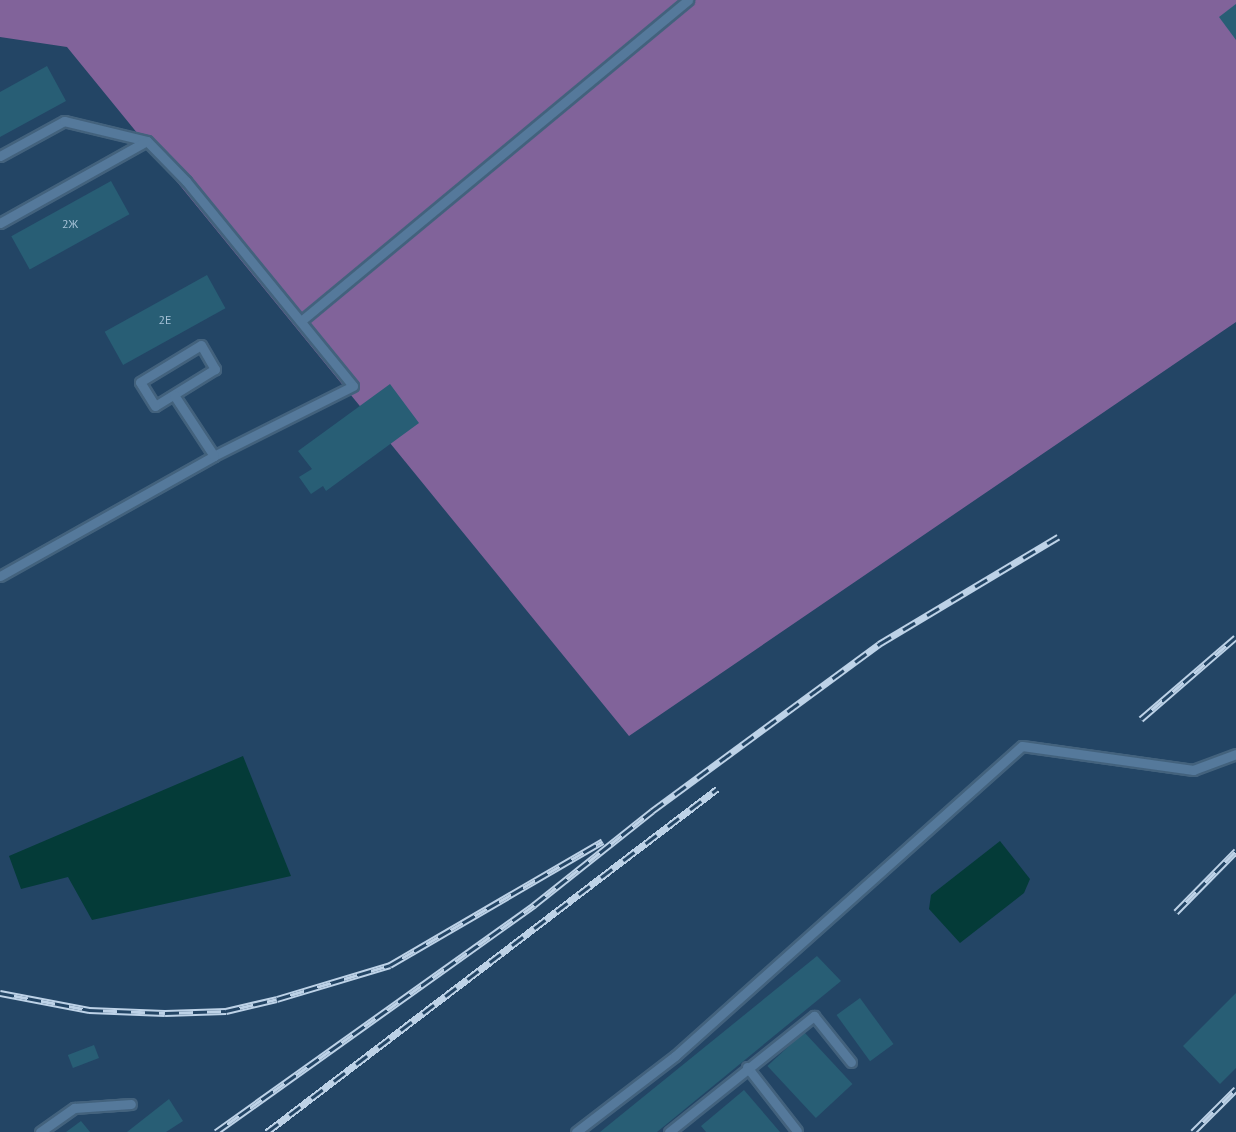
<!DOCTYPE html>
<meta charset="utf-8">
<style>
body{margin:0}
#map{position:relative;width:1236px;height:1132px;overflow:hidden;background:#234565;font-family:"PT Sans",sans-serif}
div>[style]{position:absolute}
.forest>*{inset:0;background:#81639a}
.water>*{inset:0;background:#043b38}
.building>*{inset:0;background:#285e75;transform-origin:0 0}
.roads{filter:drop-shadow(2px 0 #43627d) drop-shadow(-2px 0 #43627d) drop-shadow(0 2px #43627d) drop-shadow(0 -2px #43627d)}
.service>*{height:9px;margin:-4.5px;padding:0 4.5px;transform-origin:4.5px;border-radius:4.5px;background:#55799b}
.rail>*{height:7px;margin-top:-3.5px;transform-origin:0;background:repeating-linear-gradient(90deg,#234565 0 14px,#bdd2e7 0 28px);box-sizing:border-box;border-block:2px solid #bdd2e7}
span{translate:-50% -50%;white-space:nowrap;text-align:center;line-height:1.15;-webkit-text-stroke:6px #234565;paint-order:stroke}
.number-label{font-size:12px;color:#a5c1d6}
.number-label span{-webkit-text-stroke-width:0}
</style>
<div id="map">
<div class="forest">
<div style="clip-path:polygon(0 0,1236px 0,1236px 322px,629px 736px,67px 47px,0 37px)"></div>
</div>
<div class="water">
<div style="clip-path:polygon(243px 756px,291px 876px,92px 920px,68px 877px,21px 889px,9px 856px)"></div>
<div style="clip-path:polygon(1000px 841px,1030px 879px,1024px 893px,960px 943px,929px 909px,931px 895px)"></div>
</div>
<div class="building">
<div style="clip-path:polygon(1236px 4px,1236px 40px,1219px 17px)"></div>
<div style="clip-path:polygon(47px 66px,66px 101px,0 137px,0 92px)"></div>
<div style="left:111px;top:181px;width:38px;height:114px;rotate:61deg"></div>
<div style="left:207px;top:275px;width:38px;height:117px;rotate:61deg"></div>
<div style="clip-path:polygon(390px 384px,419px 423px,326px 491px,323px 486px,311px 494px,299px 477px,312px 469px,298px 451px)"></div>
<div style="clip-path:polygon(817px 956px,841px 981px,657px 1132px,600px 1132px)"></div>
<div style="clip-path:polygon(1236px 993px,1236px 1068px,1220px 1084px,1183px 1046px)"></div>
<div style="left:860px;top:998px;width:57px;height:29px;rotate:54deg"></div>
<div style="left:804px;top:1032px;width:71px;height:50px;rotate:47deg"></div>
<div style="left:94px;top:1045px;width:14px;height:28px;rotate:69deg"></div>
<div style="clip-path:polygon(744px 1090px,780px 1132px,706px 1132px,701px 1126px)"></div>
<div style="clip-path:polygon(169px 1099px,183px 1121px,166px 1132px,127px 1132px)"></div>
<div style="clip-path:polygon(81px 1121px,90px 1132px,66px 1132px)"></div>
</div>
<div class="roads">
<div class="service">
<div style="left:0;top:156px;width:73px;rotate:-28.7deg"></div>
<div style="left:64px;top:121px;width:85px;rotate:13.5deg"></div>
<div style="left:147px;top:141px;width:56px;rotate:45.7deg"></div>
<div style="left:186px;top:181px;width:264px;rotate:50.8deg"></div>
<div style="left:353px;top:386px;width:156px;rotate:153.3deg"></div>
<div style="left:214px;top:456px;width:245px;rotate:150.7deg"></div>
<div style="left:0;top:223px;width:168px;rotate:-29.2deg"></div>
<div style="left:301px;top:321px;width:503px;rotate:-39.67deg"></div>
<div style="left:201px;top:345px;width:28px;rotate:60deg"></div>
<div style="left:215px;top:369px;width:70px;rotate:148.3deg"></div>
<div style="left:155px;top:406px;width:28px;rotate:-122deg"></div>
<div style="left:140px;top:382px;width:71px;rotate:-31.2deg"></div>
<div style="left:174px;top:395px;width:73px;rotate:56.7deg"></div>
<div style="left:747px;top:1067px;width:81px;rotate:52deg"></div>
<div style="left:40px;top:1132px;width:42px;rotate:-35.2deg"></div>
<div style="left:74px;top:1108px;width:57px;rotate:-4deg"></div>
<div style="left:576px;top:1132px;width:125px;rotate:-37.5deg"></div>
<div style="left:675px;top:1056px;width:465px;rotate:-41.8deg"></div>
<div style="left:1022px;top:746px;width:173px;rotate:8deg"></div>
<div style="left:1193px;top:770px;width:46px;rotate:-20.4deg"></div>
<div style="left:669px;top:1132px;width:186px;rotate:-38.7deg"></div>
<div style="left:814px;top:1016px;width:59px;rotate:51.2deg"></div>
</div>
</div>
<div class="rail">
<div style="left:1141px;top:719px;width:125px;rotate:-40.8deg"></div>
<div style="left:1176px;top:912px;width:86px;rotate:-45.5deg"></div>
<div style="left:0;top:993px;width:91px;rotate:10.8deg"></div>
<div style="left:89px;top:1010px;width:76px;rotate:2.3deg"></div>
<div style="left:165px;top:1013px;width:61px;rotate:-1.9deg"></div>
<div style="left:226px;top:1011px;width:52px;rotate:-13.2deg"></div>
<div style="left:277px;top:999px;width:118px;rotate:-16.7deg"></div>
<div style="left:390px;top:965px;width:246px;rotate:-30.2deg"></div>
<div style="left:216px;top:1132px;width:391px;rotate:-35.5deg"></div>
<div style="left:534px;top:905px;width:151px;rotate:-38.5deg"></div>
<div style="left:652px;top:811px;width:282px;rotate:-36.3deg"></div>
<div style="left:879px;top:644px;width:209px;rotate:-30.9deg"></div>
<div style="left:267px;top:1132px;width:566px;rotate:-37.32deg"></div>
<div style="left:1193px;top:1132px;width:61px;rotate:-45deg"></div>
</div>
<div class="number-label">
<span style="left:70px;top:224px">2Ж</span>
<span style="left:165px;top:320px">2Е</span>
</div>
</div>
